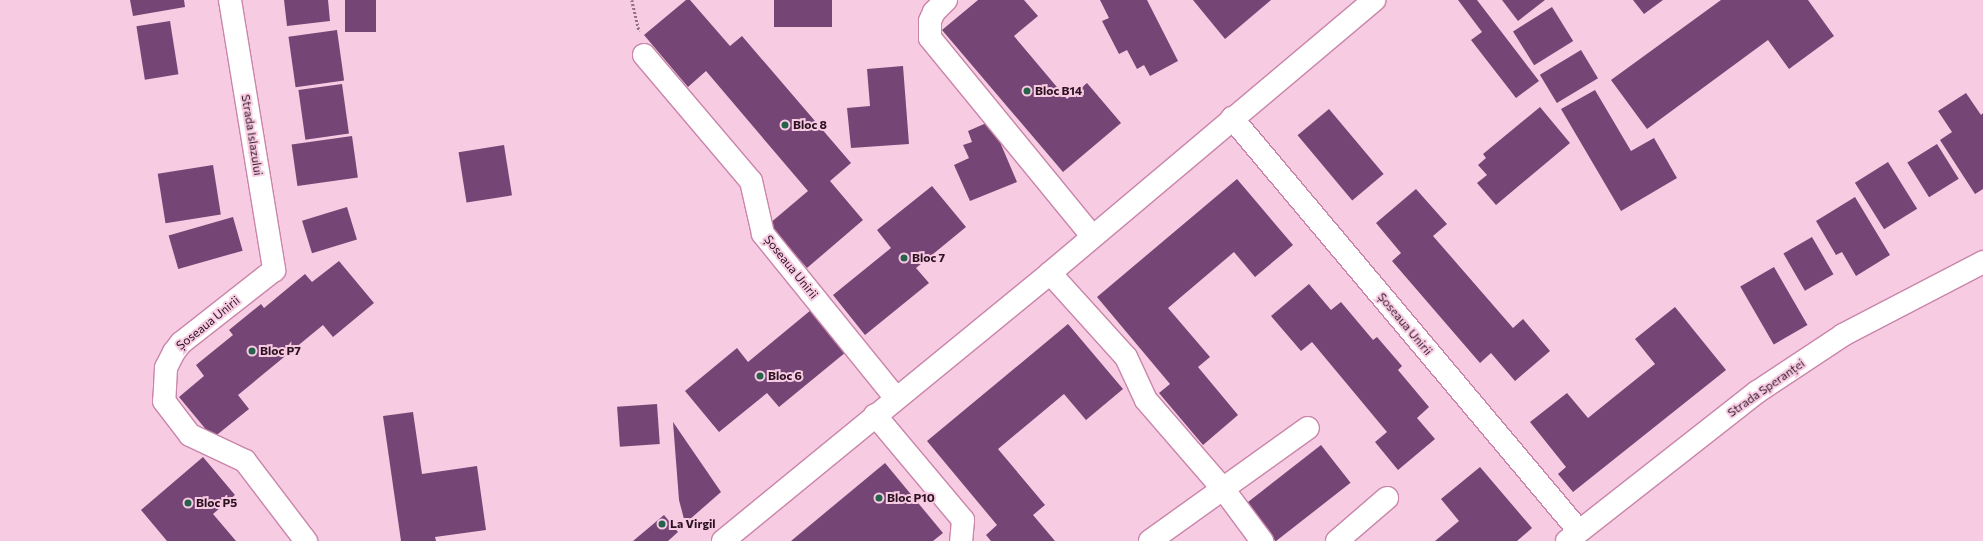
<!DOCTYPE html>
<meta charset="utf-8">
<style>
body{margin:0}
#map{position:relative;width:1983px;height:541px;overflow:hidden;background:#f7cbe2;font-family:Commissioner,sans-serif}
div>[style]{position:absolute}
.building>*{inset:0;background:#754575;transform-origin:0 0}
.path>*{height:2.5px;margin-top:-1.25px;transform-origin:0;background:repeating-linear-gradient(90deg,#937083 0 2px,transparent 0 4px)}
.roads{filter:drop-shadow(1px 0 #c985aa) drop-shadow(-1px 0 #c985aa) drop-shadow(0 1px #c985aa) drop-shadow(0 -1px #c985aa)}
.minor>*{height:22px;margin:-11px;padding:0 11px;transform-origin:11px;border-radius:11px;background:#fff}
.secondary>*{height:22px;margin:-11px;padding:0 11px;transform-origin:11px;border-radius:11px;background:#fff}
.dots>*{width:11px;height:11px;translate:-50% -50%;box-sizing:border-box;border:2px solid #f7cbe2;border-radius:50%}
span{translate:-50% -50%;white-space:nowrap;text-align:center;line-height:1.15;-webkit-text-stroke:4px #f7cbe2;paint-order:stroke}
.poi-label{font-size:12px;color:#2c1221;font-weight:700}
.left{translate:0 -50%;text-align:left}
.street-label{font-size:12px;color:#2c1221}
</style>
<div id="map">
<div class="building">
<div style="clip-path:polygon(130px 0,184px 0,185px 7px,133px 16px)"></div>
<div style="clip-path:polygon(284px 0,328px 0,330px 21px,287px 26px)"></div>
<div style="left:345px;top:0;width:31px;height:32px"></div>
<div style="clip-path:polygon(686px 0,690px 0,730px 46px,742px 36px,851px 163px,830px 181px,863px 220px,807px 268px,769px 224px,808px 191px,706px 71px,688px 87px,644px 35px)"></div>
<div style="left:774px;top:0;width:58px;height:27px"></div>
<div style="clip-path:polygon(978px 0,1024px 0,1038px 16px,1014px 36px,1067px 99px,1087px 83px,1121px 123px,1063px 172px,942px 30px)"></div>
<div style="clip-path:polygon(1100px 0,1147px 0,1178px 61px,1150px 76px,1144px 65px,1137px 69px,1127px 50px,1119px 54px,1102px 21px,1109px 18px)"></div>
<div style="clip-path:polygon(1193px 0,1271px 0,1225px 39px)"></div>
<div style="clip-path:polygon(1458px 0,1477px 0,1539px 81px,1516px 98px,1471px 40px,1482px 32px)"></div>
<div style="clip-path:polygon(1502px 0,1545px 0,1518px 21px)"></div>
<div style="clip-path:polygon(1633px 0,1663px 0,1644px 14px)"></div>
<div style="clip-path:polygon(1721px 0,1808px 0,1834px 36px,1789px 69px,1768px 40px,1647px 129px,1611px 80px)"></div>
<div style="left:1552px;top:7px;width:40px;height:46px;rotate:58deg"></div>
<div style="left:170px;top:21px;width:54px;height:34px;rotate:81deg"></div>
<div style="left:337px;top:30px;width:51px;height:49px;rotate:82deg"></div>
<div style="left:1581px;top:50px;width:33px;height:48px;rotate:59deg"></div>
<div style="clip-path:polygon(903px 66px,909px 144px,851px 148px,847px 108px,870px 106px,867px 69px)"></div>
<div style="left:342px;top:84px;width:50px;height:44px;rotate:82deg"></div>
<div style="clip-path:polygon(1595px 90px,1631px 151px,1654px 138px,1677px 178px,1621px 211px,1561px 109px)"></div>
<div style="clip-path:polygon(1966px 93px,1981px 115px,1983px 113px,1983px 189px,1975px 194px,1940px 140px,1952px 132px,1938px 111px)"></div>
<div style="clip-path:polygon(1540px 107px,1570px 143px,1496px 205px,1477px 183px,1487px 175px,1478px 165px,1486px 158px,1483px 154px)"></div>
<div style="left:1329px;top:109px;width:85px;height:41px;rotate:50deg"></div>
<div style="clip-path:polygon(991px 121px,1017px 182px,970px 201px,954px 165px,969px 158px,963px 145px,972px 142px,968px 131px)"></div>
<div style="left:352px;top:136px;width:42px;height:61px;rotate:82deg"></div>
<div style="left:1937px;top:144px;width:41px;height:35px;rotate:58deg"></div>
<div style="left:504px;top:145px;width:51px;height:46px;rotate:81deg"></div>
<div style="left:1888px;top:162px;width:55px;height:39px;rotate:58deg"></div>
<div style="left:213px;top:165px;width:50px;height:56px;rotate:81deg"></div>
<div style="clip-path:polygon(1237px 179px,1293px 245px,1255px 277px,1234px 252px,1168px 308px,1210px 357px,1198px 367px,1238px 415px,1203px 445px,1159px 393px,1170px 384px,1097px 297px)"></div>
<div style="clip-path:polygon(932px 186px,966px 227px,916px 268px,929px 283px,865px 335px,833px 295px,891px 248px,877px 230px)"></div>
<div style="clip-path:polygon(1416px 189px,1447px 224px,1433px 236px,1513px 328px,1523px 319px,1550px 351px,1515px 381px,1491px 353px,1480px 363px,1392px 261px,1401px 253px,1376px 223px)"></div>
<div style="clip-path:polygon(1855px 197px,1890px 255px,1856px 276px,1842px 252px,1836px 255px,1816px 221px)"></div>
<div style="left:347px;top:207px;width:34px;height:47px;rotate:73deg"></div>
<div style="left:233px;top:217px;width:35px;height:67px;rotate:74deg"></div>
<div style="left:1812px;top:237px;width:43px;height:33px;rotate:60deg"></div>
<div style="clip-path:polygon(339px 261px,374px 303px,333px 337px,323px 325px,238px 395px,249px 409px,213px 438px,179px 397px,204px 376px,196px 365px,233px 335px,229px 330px,261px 304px,264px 308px,305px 274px,312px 282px)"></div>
<div style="left:1774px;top:267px;width:67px;height:39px;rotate:60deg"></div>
<div style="clip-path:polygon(1309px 284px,1331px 310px,1341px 302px,1373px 340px,1377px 337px,1402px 366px,1398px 370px,1429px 407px,1417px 418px,1435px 439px,1398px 470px,1375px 442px,1387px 432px,1312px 342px,1301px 351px,1271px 316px)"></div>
<div style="clip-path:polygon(1675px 307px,1726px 370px,1573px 492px,1558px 474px,1566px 467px,1530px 422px,1567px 393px,1588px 418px,1655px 364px,1635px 339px)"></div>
<div style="clip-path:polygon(811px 310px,846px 352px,779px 407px,767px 393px,719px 432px,685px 391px,737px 348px,748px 362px)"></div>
<div style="clip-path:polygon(1068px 324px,1123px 389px,1086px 420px,1064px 394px,998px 449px,1045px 505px,1033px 515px,1055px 541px,991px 541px,986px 535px,997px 525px,927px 441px)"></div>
<div style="left:657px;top:404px;width:40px;height:40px;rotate:86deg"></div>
<div style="clip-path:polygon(413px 412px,422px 474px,477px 466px,486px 530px,435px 537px,436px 541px,401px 541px,383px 416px)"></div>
<div style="clip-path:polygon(673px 422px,721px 492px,689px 520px,684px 519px,679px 500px)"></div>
<div style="left:1321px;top:445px;width:48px;height:95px;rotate:52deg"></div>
<div style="clip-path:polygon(203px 457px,235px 495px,213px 514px,236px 541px,167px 541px,141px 510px)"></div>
<div style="clip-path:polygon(885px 463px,943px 533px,933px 541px,791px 541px)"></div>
<div style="clip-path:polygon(1480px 467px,1532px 528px,1517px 541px,1435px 541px,1459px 521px,1441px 499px)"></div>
<div style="clip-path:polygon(664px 515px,678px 532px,668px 541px,633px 541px)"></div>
</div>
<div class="path">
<div style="left:632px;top:0;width:32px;rotate:77deg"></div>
</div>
<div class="roads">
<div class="minor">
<div style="left:230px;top:0;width:274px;rotate:80.7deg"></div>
<div style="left:274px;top:270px;width:118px;rotate:141.9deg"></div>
<div style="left:181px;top:343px;width:11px;rotate:128deg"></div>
<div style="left:174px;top:352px;width:18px;rotate:117deg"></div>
<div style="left:166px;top:368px;width:33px;rotate:93deg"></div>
<div style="left:164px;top:401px;width:43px;rotate:52.6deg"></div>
<div style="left:190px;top:435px;width:61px;rotate:25.3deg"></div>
<div style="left:245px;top:461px;width:101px;rotate:52.7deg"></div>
<div style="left:946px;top:0;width:17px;rotate:135deg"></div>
<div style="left:934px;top:12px;width:10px;rotate:114deg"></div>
<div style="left:930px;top:21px;width:17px;rotate:90deg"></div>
<div style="left:930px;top:38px;width:256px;rotate:50.7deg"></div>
<div style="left:644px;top:55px;width:165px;rotate:49.7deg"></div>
<div style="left:751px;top:181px;width:54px;rotate:77.2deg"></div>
<div style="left:763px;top:234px;width:211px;rotate:51deg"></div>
<div style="left:1232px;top:118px;width:539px;rotate:49.96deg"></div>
<div style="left:1050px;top:273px;width:113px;rotate:47.9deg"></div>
<div style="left:1126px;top:357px;width:47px;rotate:65.1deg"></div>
<div style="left:1146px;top:400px;width:119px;rotate:49.1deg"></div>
<div style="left:1224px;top:490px;width:64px;rotate:53.3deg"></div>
<div style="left:875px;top:415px;width:137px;rotate:50deg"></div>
<div style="left:963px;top:520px;width:21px;rotate:95deg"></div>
<div style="left:1150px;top:541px;width:194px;rotate:-35.6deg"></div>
<div style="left:1337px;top:541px;width:66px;rotate:-40.7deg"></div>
<div style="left:1567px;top:541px;width:241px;rotate:-38.1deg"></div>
<div style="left:1757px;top:392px;width:103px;rotate:-33.5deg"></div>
<div style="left:1843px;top:335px;width:158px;rotate:-27.5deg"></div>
</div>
<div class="secondary">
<div style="left:723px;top:541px;width:423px;rotate:-39.3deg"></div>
<div style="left:1050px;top:273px;width:424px;rotate:-40.1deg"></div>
</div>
</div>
<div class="dots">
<div style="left:1027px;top:91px;background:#27624d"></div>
<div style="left:785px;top:125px;background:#27624d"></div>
<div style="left:904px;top:258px;background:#27624d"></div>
<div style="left:252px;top:351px;background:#27624d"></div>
<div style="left:760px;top:376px;background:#27624d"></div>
<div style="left:879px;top:498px;background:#27624d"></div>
<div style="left:188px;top:503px;background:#27624d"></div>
<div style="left:662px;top:524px;background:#27624d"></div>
</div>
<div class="poi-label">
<span class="left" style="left:1035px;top:91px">Bloc B14</span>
<span class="left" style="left:793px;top:125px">Bloc 8</span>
<span class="left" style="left:912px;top:258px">Bloc 7</span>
<span class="left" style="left:260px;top:351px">Bloc P7</span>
<span class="left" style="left:768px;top:376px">Bloc 6</span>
<span class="left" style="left:887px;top:498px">Bloc P10</span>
<span class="left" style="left:196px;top:503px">Bloc P5</span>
<span class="left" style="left:670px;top:524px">La Virgil</span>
</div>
<div class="street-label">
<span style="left:252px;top:135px;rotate:81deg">Strada Islazului</span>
<span style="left:791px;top:267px;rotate:51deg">Șoseaua Unirii</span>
<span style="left:208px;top:323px;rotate:-39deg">Șoseaua Unirii</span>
<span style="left:1405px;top:324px;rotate:50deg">Șoseaua Unirii</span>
<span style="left:1766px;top:388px;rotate:-35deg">Strada Speranței</span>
</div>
</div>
